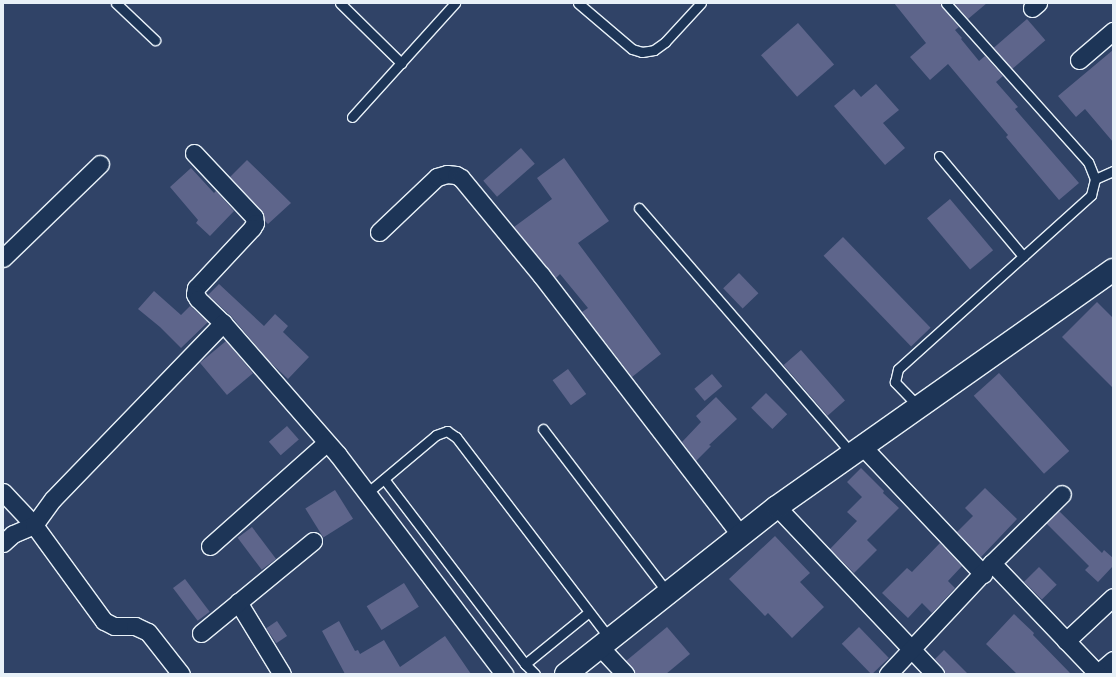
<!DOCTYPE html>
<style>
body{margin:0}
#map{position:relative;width:1116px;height:677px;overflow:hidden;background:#304367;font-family:"Balsamiq Sans",sans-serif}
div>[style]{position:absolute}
.building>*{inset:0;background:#5e658b;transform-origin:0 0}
.roads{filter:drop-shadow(1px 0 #e8f1f8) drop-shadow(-1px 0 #e8f1f8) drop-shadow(0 1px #e8f1f8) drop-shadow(0 -1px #e8f1f8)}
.lane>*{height:9px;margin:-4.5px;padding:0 4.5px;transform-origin:4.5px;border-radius:4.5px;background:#1d3557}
.street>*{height:17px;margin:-8.5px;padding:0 8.5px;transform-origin:8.5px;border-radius:8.5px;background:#1d3557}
.secondary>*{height:22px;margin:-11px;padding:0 11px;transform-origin:11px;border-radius:11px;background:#1d3557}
span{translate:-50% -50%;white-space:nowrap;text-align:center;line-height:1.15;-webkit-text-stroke:3px #1d3557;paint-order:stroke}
.frame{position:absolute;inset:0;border:4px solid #e8f1f8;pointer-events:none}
</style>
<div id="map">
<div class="building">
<div style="clip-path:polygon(894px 3px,940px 3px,942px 7px,959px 27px,955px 30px,962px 38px,961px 39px,979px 61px,985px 56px,1003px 76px,996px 82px,1018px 107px,1015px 109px,1079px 183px,1059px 200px,1006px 137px,1008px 135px,948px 64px,930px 80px,910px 57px,926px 43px)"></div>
<div style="clip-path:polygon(954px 3px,987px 3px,968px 19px)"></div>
<div style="left:1027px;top:19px;width:28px;height:44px;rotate:49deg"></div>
<div style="left:798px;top:23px;width:55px;height:49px;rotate:49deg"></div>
<div style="clip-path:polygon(1113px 50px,1113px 142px,1085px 109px,1076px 117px,1058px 96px)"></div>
<div style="clip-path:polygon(876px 84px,899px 110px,883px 123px,905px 148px,885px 165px,834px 106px,854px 89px,861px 97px)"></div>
<div style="left:521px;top:148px;width:21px;height:50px;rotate:49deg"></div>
<div style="clip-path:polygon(564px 158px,609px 221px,578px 243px,661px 354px,632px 377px,582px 312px,588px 308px,560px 274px,556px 278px,514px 227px,552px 199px,537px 178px)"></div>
<div style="clip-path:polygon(247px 160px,291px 203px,268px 224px,265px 221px,261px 210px,230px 177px)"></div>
<div style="clip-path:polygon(191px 168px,214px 193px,216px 191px,234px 211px,210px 236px,196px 223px,198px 220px,170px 187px)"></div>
<div style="left:950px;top:199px;width:67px;height:30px;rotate:50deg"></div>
<div style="left:843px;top:237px;width:126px;height:27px;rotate:46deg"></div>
<div style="left:739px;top:273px;width:28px;height:22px;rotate:46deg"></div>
<div style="clip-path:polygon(219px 284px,264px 326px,275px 314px,288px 326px,283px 332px,309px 357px,288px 379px,269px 361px,231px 316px,208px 295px)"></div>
<div style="clip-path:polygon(154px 291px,181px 315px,190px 306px,208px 322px,181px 348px,160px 327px,138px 309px)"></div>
<div style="clip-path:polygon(1097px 302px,1113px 318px,1113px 388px,1062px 337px)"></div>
<div style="left:226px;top:341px;width:42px;height:34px;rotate:50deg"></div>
<div style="left:801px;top:350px;width:67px;height:23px;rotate:49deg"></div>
<div style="left:568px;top:369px;width:31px;height:19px;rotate:54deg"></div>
<div style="left:999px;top:373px;width:105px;height:34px;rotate:48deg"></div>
<div style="left:712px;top:374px;width:16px;height:23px;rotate:50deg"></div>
<div style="left:766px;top:393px;width:30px;height:21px;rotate:45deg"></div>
<div style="clip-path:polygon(716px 397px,737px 419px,709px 445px,711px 446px,696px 461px,682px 442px,701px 422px,696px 416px)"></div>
<div style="left:287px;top:426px;width:18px;height:24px;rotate:49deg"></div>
<div style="clip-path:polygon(861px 468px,884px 491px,883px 493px,899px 508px,867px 540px,877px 550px,854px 573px,830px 549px,857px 521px,847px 512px,862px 497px,847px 482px)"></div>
<div style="clip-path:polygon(985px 488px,1017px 519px,981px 557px,957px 532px,973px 516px,965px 508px)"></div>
<div style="left:335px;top:490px;width:34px;height:35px;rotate:58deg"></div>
<div style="clip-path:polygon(1059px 511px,1102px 553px,1104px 550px,1113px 558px,1113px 566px,1098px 582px,1085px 570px,1089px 566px,1046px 523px)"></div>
<div style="left:252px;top:527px;width:40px;height:18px;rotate:53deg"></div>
<div style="clip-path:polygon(775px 536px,810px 573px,800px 582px,824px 607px,792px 638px,768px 613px,765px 616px,729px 579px)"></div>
<div style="clip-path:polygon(940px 543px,962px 566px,948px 581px,955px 588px,932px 613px,922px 603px,908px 618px,882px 593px,907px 568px,912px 572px)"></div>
<div style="left:1039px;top:567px;width:25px;height:21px;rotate:45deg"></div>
<div style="left:185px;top:579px;width:41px;height:15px;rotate:53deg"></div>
<div style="left:404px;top:583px;width:28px;height:44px;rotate:58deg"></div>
<div style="clip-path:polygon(1014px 614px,1034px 633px,1033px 635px,1071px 674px,1017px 674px,986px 644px)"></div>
<div style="left:277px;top:621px;width:18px;height:13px;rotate:56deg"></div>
<div style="clip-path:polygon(339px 621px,355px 651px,358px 650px,360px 654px,384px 640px,400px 667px,445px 636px,471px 674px,345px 674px,322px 631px)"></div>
<div style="clip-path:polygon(667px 627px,690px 654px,666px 674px,635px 674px,626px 661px)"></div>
<div style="left:859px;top:627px;width:43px;height:24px;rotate:46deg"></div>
<div style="clip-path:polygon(944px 650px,968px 674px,945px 674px,942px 667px,935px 659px)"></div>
</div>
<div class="roads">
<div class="lane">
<div style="left:116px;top:3px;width:54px;rotate:43.5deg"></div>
<div style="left:340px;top:3px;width:86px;rotate:44.5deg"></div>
<div style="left:578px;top:3px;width:71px;rotate:40.4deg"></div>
<div style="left:632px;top:49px;width:10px;rotate:17deg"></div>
<div style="left:642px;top:52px;width:12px;rotate:-9deg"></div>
<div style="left:654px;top:50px;width:14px;rotate:-36deg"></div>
<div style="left:665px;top:42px;width:53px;rotate:-47.3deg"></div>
<div style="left:352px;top:117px;width:154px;rotate:-47.9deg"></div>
<div style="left:939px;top:156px;width:131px;rotate:50deg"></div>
<div style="left:1095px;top:179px;width:20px;rotate:-24deg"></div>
<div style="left:639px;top:208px;width:325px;rotate:49.1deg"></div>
<div style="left:919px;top:407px;width:35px;rotate:-134deg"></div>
<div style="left:895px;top:382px;width:13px;rotate:-77deg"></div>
<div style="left:898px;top:369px;width:260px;rotate:-42deg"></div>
<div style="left:1091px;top:195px;width:16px;rotate:-76deg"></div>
<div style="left:1095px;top:179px;width:18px;rotate:-112deg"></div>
<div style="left:1088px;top:162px;width:213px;rotate:-131.8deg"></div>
<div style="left:543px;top:429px;width:206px;rotate:52.7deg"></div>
<div style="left:384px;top:479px;width:233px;rotate:52.7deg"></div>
<div style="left:525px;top:664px;width:14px;rotate:45deg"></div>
<div style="left:367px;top:493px;width:90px;rotate:-40deg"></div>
<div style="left:436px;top:435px;width:12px;rotate:-20deg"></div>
<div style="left:447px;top:431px;width:11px;rotate:34deg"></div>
<div style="left:456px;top:437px;width:254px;rotate:52.7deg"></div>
<div style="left:525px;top:664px;width:82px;rotate:-39.1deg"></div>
</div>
<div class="street">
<div style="left:1032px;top:8px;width:8px;rotate:-40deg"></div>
<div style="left:1079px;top:60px;width:45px;rotate:-40.5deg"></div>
<div style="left:194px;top:153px;width:88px;rotate:46.8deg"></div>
<div style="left:254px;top:217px;width:6px;rotate:81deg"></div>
<div style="left:255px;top:223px;width:6px;rotate:121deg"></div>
<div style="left:252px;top:228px;width:82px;rotate:133deg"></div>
<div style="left:196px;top:288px;width:6px;rotate:99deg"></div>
<div style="left:195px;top:294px;width:6px;rotate:59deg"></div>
<div style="left:198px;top:299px;width:35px;rotate:44deg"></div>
<div style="left:379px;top:232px;width:80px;rotate:-43.5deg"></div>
<div style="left:437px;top:177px;width:10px;rotate:-17deg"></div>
<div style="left:447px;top:174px;width:9px;rotate:6deg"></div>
<div style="left:456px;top:175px;width:6px;rotate:31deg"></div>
<div style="left:461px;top:178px;width:126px;rotate:50.5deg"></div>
<div style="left:541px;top:275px;width:329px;rotate:52.5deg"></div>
<div style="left:3px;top:258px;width:135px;rotate:-44.1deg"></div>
<div style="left:863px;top:447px;width:175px;rotate:46.6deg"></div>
<div style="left:3px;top:492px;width:45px;rotate:46.8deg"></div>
<div style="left:34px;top:525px;width:119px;rotate:53.9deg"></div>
<div style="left:104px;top:621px;width:11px;rotate:27deg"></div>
<div style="left:114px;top:626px;width:21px"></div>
<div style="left:135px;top:626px;width:14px;rotate:25deg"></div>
<div style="left:148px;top:632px;width:53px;rotate:51.8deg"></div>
<div style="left:777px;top:507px;width:230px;rotate:46.6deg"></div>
<div style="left:3px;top:543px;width:13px;rotate:-42deg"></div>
<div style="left:13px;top:534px;width:23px;rotate:-23deg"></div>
<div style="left:34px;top:525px;width:32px;rotate:-54deg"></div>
<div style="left:53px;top:499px;width:245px;rotate:-46deg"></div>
<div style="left:223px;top:323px;width:175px;rotate:48.9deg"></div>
<div style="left:338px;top:455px;width:275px;rotate:52.8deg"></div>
<div style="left:210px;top:546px;width:155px;rotate:-41.6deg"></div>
<div style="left:992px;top:563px;width:98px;rotate:-44.6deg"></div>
<div style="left:238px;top:602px;width:84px;rotate:58.6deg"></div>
<div style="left:201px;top:633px;width:145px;rotate:-39.4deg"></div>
<div style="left:1066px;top:641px;width:64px;rotate:-43.1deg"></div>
<div style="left:600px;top:647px;width:37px;rotate:47deg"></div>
<div style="left:1098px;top:673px;width:20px;rotate:-41deg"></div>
<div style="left:888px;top:674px;width:152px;rotate:-46.9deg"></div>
<div style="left:992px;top:563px;width:153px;rotate:46.3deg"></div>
</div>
<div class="secondary">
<div style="left:566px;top:674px;width:269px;rotate:-38.4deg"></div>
<div style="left:777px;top:507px;width:411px;rotate:-35.2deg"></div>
</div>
</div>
<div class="frame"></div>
</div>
